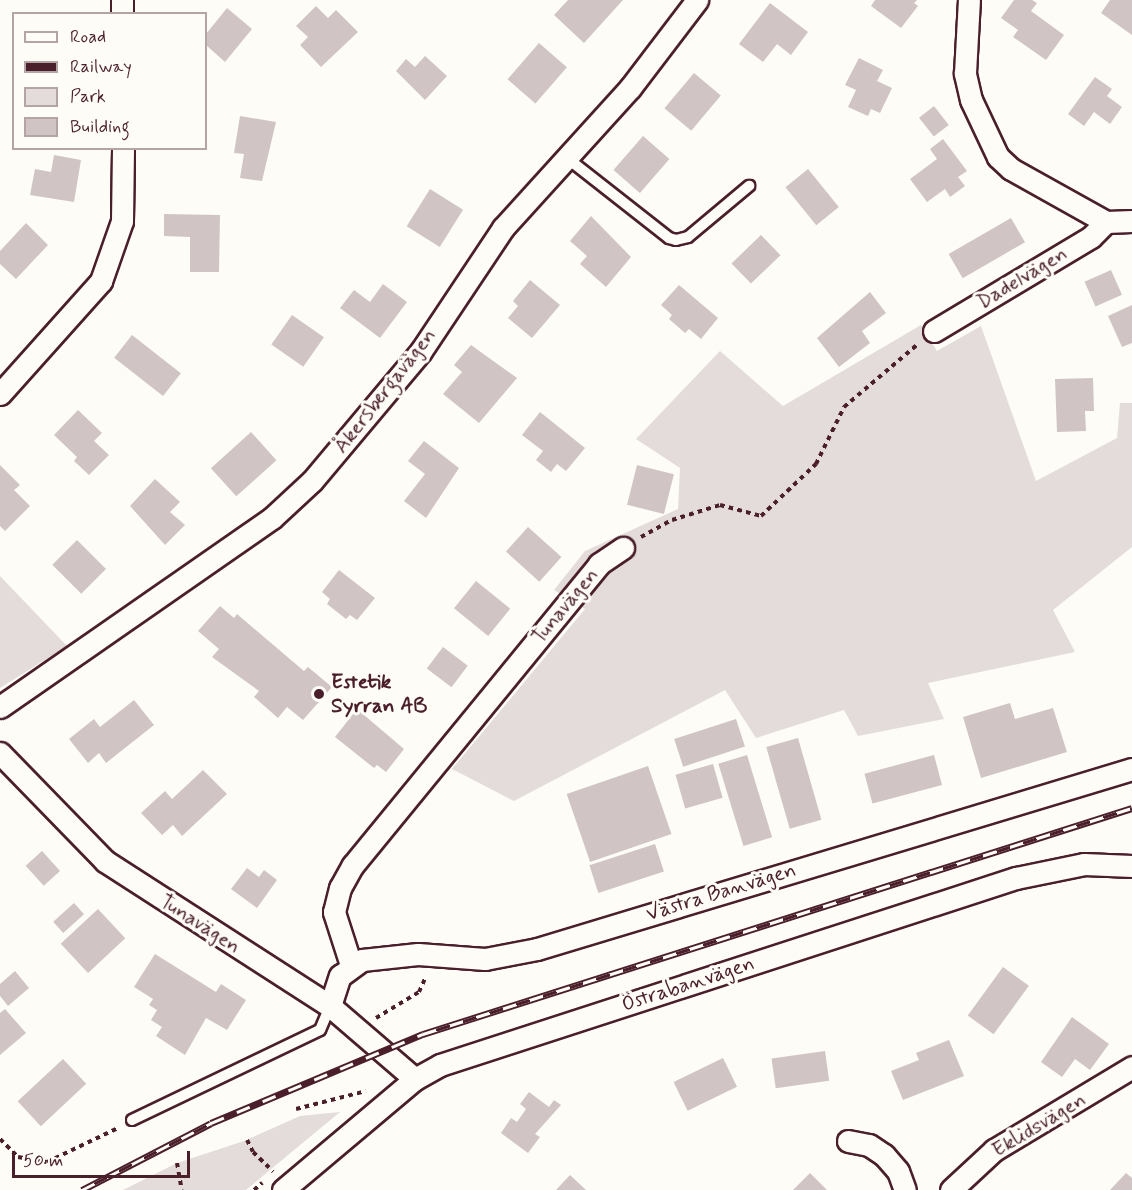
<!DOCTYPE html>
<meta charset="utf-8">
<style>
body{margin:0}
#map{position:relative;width:1132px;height:1190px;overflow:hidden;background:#fdfcf7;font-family:Mynerve,sans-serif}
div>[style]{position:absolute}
.green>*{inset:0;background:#e3dcda}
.building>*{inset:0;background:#d0c5c4;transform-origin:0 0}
.path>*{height:4px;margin-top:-2px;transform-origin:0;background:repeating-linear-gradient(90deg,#4a1f2b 0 4.5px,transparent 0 9px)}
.roads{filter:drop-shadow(2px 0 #4a1f2b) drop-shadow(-2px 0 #4a1f2b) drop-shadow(0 2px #4a1f2b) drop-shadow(0 -2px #4a1f2b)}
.service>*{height:10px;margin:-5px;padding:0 5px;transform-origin:5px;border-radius:5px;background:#fdfcf7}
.minor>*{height:21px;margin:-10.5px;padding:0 10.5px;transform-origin:10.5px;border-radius:10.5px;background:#fdfcf7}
.rail>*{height:7px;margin-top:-3.5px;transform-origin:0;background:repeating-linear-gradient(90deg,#fdfcf7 0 14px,#4a1f2b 0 28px);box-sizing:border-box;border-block:2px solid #4a1f2b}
.dots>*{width:16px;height:16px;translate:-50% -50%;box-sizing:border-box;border:3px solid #fdfcf7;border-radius:50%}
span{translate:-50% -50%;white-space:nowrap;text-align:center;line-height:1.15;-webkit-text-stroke:6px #fdfcf7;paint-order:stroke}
.street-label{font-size:21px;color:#4a1f2b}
.poi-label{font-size:21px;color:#4a1f2b;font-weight:700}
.left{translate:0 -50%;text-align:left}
.legend{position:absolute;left:12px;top:12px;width:195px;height:138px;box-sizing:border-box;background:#fdfcf7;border:2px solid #b5a4a5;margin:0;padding:8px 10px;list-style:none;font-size:18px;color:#4a1f2b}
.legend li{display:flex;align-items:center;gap:12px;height:30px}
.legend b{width:30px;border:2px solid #b5a4a5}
.scale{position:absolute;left:12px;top:1151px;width:178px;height:27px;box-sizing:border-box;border:3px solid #4a1f2b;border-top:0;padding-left:8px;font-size:18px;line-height:21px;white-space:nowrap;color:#4a1f2b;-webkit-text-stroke:4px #fdfcf7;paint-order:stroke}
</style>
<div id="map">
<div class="green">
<div style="clip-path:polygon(921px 325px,937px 351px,981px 326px,1036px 481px,1117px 438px,1120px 403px,1132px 403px,1132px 547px,1053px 610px,1075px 652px,928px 683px,944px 719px,858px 736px,844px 710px,756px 738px,725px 690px,514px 801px,452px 769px,585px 609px,554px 590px,585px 551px,678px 509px,680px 468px,636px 439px,720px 351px,783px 406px)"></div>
<div style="clip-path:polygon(0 576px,67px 646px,0 688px)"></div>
<div style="clip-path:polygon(340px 1112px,246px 1190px,123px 1190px,177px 1163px,244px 1141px,300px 1116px)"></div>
</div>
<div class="building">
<div style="clip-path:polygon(568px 0,623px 0,584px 43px,554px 15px)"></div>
<div style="clip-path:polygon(875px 0,917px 0,914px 3px,918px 6px,901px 28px,871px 6px)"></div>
<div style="clip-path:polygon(1014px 0,1032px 0,1037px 3px,1031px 11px,1064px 35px,1046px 60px,1013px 37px,1018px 30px,1001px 18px)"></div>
<div style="clip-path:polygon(1110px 0,1132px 0,1132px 35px,1101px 13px)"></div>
<div style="clip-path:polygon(770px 3px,808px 32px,791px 55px,777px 44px,763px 62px,739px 44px)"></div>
<div style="clip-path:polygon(316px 6px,328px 18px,336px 10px,358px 32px,321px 67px,300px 45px,308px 37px,296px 26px)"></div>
<div style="clip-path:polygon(227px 8px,252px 29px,225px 62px,206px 45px,206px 34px)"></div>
<div style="left:539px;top:43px;width:37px;height:48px;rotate:41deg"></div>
<div style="clip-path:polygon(425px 56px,447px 76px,425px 100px,396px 71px,406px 59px,415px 67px)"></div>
<div style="clip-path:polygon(859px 58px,883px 70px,877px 81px,892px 88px,880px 113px,871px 109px,868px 116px,848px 107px,856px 90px,845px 85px)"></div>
<div style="left:694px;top:73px;width:35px;height:46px;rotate:40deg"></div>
<div style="clip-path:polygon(1095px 77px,1112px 89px,1107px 96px,1122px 107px,1110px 124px,1094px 112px,1084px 126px,1068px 114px)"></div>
<div style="left:934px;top:106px;width:24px;height:19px;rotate:52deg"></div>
<div style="clip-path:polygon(240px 116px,276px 122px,262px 181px,240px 178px,244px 154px,234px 153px)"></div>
<div style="left:643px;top:136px;width:35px;height:45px;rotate:41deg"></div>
<div style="clip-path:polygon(943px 139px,967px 171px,958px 177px,965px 186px,950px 197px,945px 189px,927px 202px,910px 179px,937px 159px,930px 149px)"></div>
<div style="clip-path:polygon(54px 155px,81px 160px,74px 202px,30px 195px,35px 169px,51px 172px)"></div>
<div style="left:808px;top:169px;width:49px;height:29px;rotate:51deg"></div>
<div style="left:430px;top:189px;width:39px;height:44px;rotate:32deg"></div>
<div style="clip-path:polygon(164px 214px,220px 215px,219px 272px,190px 272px,190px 237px,164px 236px)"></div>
<div style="clip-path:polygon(591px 216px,631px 257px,606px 287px,580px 264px,587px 256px,570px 241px)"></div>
<div style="left:1011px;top:218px;width:28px;height:72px;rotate:60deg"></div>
<div style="clip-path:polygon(26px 223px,48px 245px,16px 279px,0 264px,0 251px)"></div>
<div style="left:761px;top:235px;width:28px;height:41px;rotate:46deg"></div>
<div style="left:1111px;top:270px;width:27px;height:29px;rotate:66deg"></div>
<div style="clip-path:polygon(530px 280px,560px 305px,532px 338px,508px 318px,518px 306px,513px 301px)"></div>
<div style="clip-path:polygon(383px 284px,407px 302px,380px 338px,340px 308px,354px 290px,370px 302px)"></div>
<div style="clip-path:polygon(679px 285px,718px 318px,701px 339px,689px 329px,685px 333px,669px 319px,672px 315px,661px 305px)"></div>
<div style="clip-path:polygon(870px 292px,886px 313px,862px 331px,870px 343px,839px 367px,817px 338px)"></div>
<div style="clip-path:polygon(1132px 305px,1132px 343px,1122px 347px,1108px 316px)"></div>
<div style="left:292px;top:315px;width:39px;height:36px;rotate:35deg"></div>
<div style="left:132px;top:335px;width:62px;height:29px;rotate:38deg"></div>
<div style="clip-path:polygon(471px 345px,517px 378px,479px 423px,443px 394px,462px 372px,454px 365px)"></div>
<div style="clip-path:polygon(1093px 378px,1094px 411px,1085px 411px,1086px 431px,1057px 432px,1055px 379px)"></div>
<div style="clip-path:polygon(78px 410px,102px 433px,94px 441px,109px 455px,89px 475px,74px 461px,77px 457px,54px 435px)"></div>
<div style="clip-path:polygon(540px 412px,585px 448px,566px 471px,557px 464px,551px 472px,536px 460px,543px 451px,522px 435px)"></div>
<div style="left:251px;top:432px;width:38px;height:54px;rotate:48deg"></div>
<div style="clip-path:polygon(424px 441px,459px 468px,426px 518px,404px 501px,425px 474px,408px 461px)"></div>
<div style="clip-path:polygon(0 465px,20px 485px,14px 490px,30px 506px,5px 531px,0 526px)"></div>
<div style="left:637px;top:465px;width:38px;height:41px;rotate:14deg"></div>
<div style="clip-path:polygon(155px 479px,180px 502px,170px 512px,185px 525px,165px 545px,130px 506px)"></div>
<div style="left:528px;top:527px;width:45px;height:33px;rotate:42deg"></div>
<div style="left:77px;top:540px;width:41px;height:35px;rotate:45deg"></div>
<div style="clip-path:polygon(339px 570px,375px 598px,357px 620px,350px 615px,346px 619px,327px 604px,330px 599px,322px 592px)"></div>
<div style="left:476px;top:581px;width:44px;height:35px;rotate:39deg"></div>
<div style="clip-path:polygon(220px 606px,234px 618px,237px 614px,304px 671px,308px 667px,332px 687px,303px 720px,287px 707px,278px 718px,254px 697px,259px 691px,212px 657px,219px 649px,198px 631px)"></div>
<div style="left:443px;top:647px;width:31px;height:27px;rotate:37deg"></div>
<div style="clip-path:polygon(134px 700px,154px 725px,106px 763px,99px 753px,88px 763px,69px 739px,94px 719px,100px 727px)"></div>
<div style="clip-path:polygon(1010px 703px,1015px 719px,1053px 708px,1067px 752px,981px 778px,963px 717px)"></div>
<div style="clip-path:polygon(357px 709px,404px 749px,386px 772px,377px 765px,374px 768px,335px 737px)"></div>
<div style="left:736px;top:719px;width:29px;height:65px;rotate:72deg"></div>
<div style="left:798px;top:738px;width:85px;height:33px;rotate:74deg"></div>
<div style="left:747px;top:755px;width:86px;height:30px;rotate:73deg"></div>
<div style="left:934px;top:755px;width:31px;height:72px;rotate:75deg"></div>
<div style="left:713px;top:764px;width:35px;height:39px;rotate:74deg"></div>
<div style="left:648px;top:766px;width:72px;height:86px;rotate:71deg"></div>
<div style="clip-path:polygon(203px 770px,227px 794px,182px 836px,173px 825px,162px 835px,141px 813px,165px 791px,172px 799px)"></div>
<div style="left:655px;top:844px;width:29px;height:69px;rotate:72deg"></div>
<div style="left:42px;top:851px;width:27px;height:22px;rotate:48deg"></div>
<div style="clip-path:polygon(247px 868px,259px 877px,264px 870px,277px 880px,257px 908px,231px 889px)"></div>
<div style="left:74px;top:903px;width:15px;height:28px;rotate:48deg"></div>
<div style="left:98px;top:909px;width:40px;height:51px;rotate:47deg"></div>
<div style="clip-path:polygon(155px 954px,216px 992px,221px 984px,246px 1000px,227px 1030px,206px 1018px,185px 1055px,156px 1036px,162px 1027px,151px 1020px,157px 1010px,149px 1005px,153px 999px,134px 987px)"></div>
<div style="left:1003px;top:967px;width:32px;height:60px;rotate:36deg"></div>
<div style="clip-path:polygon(15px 971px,29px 988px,8px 1006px,0 996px,0 984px)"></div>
<div style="clip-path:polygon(5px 1009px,26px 1033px,0 1055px,0 1013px)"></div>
<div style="clip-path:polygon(1072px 1017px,1109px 1044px,1090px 1070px,1075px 1059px,1062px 1077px,1041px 1062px)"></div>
<div style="clip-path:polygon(949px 1040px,964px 1076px,903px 1100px,891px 1071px,919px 1060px,916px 1053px)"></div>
<div style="left:825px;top:1051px;width:30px;height:54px;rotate:82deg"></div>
<div style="left:723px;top:1058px;width:32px;height:55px;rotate:64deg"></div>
<div style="left:63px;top:1059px;width:34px;height:62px;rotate:47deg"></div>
<div style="clip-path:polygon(529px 1092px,549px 1107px,554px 1100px,561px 1105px,535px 1134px,540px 1137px,528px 1153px,501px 1133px,511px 1118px,517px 1122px,526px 1109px,520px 1104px)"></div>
<div style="clip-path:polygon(810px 1173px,827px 1190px,793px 1190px)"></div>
<div style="clip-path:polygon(1126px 1173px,1132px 1178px,1132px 1190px,1110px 1190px)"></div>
<div style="clip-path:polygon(570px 1175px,586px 1190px,556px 1190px)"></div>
</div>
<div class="path">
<div style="left:641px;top:537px;width:35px;rotate:-29deg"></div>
<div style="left:672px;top:520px;width:50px;rotate:-17.4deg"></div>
<div style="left:720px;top:505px;width:42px;rotate:15deg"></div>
<div style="left:761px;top:516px;width:76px;rotate:-43.4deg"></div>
<div style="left:816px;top:464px;width:64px;rotate:-63.8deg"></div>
<div style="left:844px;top:407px;width:97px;rotate:-40.4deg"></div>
<div style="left:376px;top:1018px;width:50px;rotate:-31.2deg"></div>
<div style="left:419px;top:992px;width:17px;rotate:-66deg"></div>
<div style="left:296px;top:1109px;width:72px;rotate:-14.4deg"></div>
<div style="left:0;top:1139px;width:25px;rotate:45deg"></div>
<div style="left:18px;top:1157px;width:29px;rotate:10deg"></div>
<div style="left:47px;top:1162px;width:79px;rotate:-25.6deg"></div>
<div style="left:247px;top:1140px;width:13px;rotate:63deg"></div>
<div style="left:253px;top:1152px;width:28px;rotate:44deg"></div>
<div style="left:177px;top:1163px;width:27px;rotate:80deg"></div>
<div style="left:254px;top:1190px;width:11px;rotate:-41deg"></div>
</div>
<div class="roads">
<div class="service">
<div style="left:567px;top:158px;width:130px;rotate:38.1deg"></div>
<div style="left:669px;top:238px;width:7px;rotate:16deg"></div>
<div style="left:676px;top:240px;width:12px;rotate:-14deg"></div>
<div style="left:688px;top:237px;width:80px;rotate:-39.9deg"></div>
<div style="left:132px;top:1120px;width:208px;rotate:-25.6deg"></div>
<div style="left:320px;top:1030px;width:26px;rotate:-67deg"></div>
</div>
<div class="minor">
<div style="left:122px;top:0;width:14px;rotate:90deg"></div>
<div style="left:1106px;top:222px;width:26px;rotate:-2deg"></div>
<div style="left:934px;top:331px;width:183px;rotate:-30.9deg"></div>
<div style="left:1091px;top:237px;width:21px;rotate:-45deg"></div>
<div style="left:1106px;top:222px;width:109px;rotate:-150.8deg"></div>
<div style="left:1011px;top:169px;width:18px;rotate:-137deg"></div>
<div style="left:998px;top:157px;width:63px;rotate:-115.3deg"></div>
<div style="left:971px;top:100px;width:28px;rotate:-103deg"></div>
<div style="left:965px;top:73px;width:73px;rotate:-86.9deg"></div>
<div style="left:0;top:394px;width:152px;rotate:-48.2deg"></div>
<div style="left:101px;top:281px;width:64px;rotate:-70.7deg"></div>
<div style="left:122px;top:221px;width:73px;rotate:-89.2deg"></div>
<div style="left:0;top:707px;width:331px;rotate:-34.8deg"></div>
<div style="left:272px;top:518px;width:54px;rotate:-42.8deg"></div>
<div style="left:312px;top:481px;width:170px;rotate:-50deg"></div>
<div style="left:421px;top:351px;width:148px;rotate:-56.3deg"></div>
<div style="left:503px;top:228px;width:189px;rotate:-47.8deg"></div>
<div style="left:630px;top:88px;width:111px;rotate:-52.7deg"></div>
<div style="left:0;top:753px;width:151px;rotate:45.8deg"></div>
<div style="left:105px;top:861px;width:268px;rotate:32.8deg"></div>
<div style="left:330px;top:1006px;width:112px;rotate:40.7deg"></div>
<div style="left:351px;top:965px;width:56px;rotate:-107.8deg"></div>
<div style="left:334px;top:912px;width:25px;rotate:-76deg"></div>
<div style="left:340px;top:888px;width:26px;rotate:-61deg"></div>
<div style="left:353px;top:865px;width:389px;rotate:-50.7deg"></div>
<div style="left:599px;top:564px;width:29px;rotate:-34deg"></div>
<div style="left:330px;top:1006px;width:32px;rotate:-72deg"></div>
<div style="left:340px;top:976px;width:27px;rotate:-36deg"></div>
<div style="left:362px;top:960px;width:56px;rotate:-6.1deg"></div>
<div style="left:418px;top:954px;width:67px;rotate:4.3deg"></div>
<div style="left:485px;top:959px;width:53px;rotate:-10.9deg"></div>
<div style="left:537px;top:949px;width:622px;rotate:-16.83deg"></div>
<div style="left:848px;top:1141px;width:21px;rotate:11deg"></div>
<div style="left:869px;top:1145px;width:18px;rotate:34deg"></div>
<div style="left:884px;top:1155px;width:21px;rotate:49deg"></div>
<div style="left:898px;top:1171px;width:20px;rotate:70deg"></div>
<div style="left:283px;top:1190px;width:172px;rotate:-40.1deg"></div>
<div style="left:415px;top:1079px;width:29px;rotate:-29deg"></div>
<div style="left:440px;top:1065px;width:606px;rotate:-17.99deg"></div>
<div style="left:1016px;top:878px;width:69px;rotate:-11.6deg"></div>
<div style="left:1084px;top:864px;width:48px;rotate:2.4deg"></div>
<div style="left:951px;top:1190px;width:59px;rotate:-42.9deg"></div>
<div style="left:994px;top:1150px;width:161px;rotate:-31deg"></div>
</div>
</div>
<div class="rail">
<div style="left:82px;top:1190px;width:145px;rotate:-27.4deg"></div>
<div style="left:211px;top:1123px;width:230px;rotate:-22.8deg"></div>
<div style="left:423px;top:1034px;width:744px;rotate:-17.68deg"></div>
</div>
<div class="dots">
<div style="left:319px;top:694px;background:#4a1f2b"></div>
</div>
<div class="street-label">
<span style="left:1022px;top:278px;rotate:-31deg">Dadelvägen</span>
<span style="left:385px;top:391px;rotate:-52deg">Åkersbergavägen</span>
<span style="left:565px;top:606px;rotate:-50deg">Tunavägen</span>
<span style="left:721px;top:892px;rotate:-17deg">Västra Banvägen</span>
<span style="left:200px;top:924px;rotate:33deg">Tunavägen</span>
<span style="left:688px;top:984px;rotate:-18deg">Östrabanvägen</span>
<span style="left:1039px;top:1125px;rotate:-31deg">Eklidsvägen</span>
</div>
<div class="poi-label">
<span class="left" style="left:331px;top:694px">Estetik<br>Syrran AB</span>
</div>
<ul class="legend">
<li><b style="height:8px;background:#fdfcf7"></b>Road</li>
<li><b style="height:8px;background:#4a1f2b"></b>Railway</li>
<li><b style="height:16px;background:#e3dcda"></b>Park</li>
<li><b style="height:16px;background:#d0c5c4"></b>Building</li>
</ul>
<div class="scale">50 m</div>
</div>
